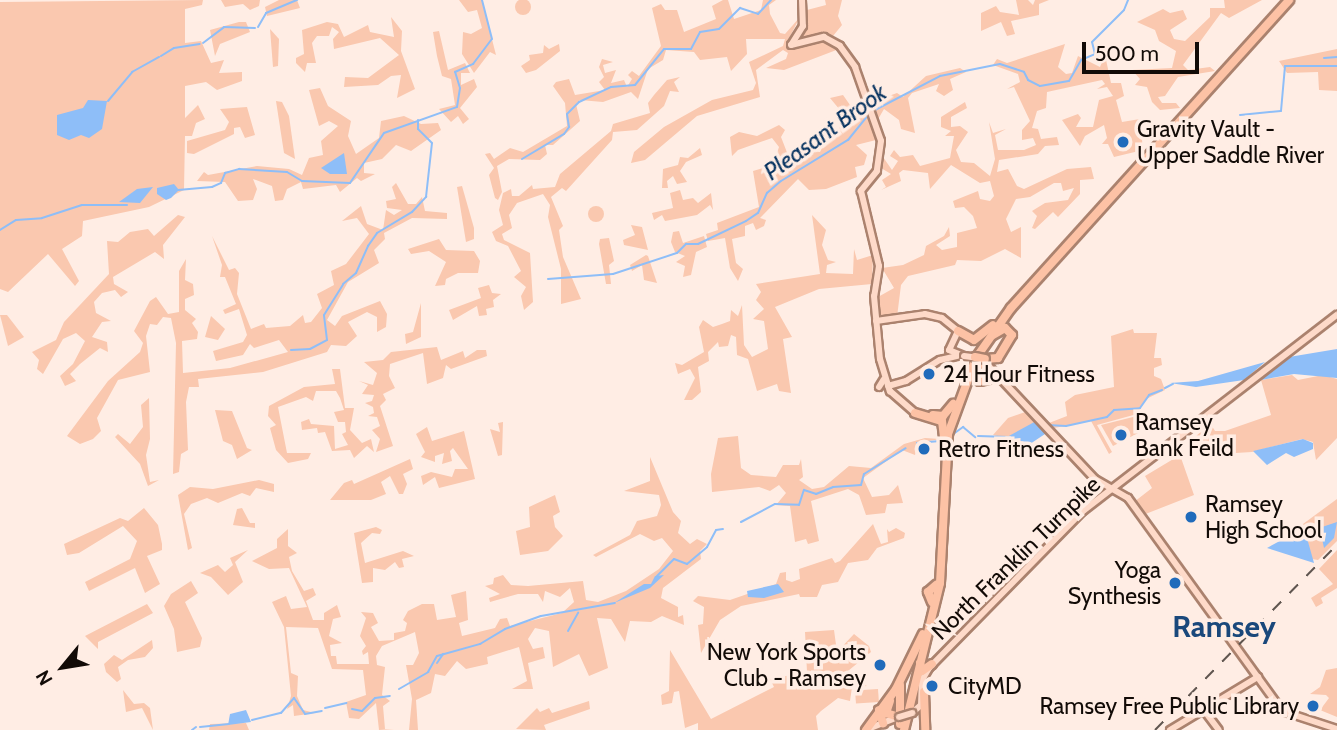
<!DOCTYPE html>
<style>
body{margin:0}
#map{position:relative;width:1337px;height:730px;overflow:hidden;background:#ffede4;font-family:Cabin,sans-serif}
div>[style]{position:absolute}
.green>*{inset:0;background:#fac8af;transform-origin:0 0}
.round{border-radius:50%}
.water>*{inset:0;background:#8ebef8}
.stream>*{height:2px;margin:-1px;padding:0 1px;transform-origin:1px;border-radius:1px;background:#8ebef8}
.roads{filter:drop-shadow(2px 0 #ab826e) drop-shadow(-2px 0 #ab826e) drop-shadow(0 2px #ab826e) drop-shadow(0 -2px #ab826e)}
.major>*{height:6px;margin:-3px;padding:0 3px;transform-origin:3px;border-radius:3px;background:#fedac9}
.highway>*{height:8px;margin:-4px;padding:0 4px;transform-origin:4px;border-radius:4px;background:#fdc2a5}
.rail>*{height:2px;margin-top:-1px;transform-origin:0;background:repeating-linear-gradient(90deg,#5f554f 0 12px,transparent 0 24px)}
.bridges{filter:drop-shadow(2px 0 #ab826e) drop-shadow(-2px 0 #ab826e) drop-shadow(0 2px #ab826e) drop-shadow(0 -2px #ab826e)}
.major-bridge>*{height:6px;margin:-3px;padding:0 3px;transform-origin:3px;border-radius:3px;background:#fedac9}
.highway-bridge>*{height:8px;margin:-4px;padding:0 4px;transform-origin:4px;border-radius:4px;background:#fdc2a5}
.dots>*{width:19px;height:19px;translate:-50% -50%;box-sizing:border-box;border:4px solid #ffede4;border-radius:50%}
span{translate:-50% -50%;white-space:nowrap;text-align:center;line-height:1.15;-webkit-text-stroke:7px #ffede4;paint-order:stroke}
.poi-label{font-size:23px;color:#120b07}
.left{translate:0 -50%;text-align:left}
.right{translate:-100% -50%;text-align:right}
.street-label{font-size:23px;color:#120b07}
.water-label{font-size:24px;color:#073360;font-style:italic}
.district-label{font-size:30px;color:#1a487b;font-weight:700}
.north{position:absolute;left:28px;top:632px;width:70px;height:70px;-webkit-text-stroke:5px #ffede4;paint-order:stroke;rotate:240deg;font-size:19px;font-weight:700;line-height:28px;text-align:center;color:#120b07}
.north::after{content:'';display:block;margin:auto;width:24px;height:32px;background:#120b07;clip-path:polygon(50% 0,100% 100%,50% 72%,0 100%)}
.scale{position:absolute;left:1082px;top:42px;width:117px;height:32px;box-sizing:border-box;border:4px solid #120b07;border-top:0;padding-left:9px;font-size:21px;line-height:24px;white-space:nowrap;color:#120b07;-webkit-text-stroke:5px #ffede4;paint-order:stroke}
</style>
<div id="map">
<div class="green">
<div class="round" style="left:515px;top:-1px;width:16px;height:16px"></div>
<div style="clip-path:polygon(203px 0,202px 5px,185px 9px,185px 43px,201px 41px,211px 63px,224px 60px,219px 73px,242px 72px,242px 81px,217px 90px,206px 82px,185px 86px,185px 118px,198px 105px,205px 119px,196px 123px,192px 136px,185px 136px,184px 190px,149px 207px,83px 221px,82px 236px,62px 249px,79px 281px,75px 286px,48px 254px,8px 292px,0 289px,0 2px)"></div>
<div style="clip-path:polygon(221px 0,260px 0,259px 6px,250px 10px,243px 4px,225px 7px)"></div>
<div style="clip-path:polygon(279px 0,297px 0,300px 8px,267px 16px,265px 7px)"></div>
<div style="clip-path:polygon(459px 0,482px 0,496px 55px,490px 52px,474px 73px,462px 54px,463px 32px,471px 34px,482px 28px,477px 10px,468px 12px)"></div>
<div style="clip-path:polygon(723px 0,728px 0,734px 19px,761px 10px,763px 0,776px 0,769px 5px,770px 14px,780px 33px,785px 34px,800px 17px,787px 42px,790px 48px,823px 40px,839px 49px,784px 70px,766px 68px,786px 59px,788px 53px,783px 50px,756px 70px,760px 97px,697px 116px,645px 160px,631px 163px,634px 152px,664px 127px,712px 100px,753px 90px,756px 83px,749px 62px,783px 46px,785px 39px,746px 39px,747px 54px,731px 71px,727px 57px,700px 60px,694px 52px,666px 50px,663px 60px,648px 69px,638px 99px,631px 92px,603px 102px,580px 100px,576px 104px,580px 121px,553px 145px,545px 145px,547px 154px,540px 160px,509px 159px,497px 166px,502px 192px,498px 200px,495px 198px,489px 175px,494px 168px,485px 154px,490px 153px,494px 159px,510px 148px,523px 152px,567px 126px,565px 103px,553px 86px,556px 82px,569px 79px,575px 95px,605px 90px,599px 82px,604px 77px,599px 67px,602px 59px,613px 62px,603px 65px,605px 73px,616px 70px,611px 83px,624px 80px,627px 87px,632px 79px,628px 75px,632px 71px,639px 76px,661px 46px,652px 8px,661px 4px,665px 10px,677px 10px,684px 32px,716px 19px,712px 6px)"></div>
<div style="clip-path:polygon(825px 0,842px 0,838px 16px,842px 25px,833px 36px,823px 33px,797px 41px,805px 29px,807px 10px,826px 5px)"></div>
<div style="clip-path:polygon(1016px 0,1028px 0,1033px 5px,1035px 0,1049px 0,1039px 4px,1039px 15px,1011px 21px,1015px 34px,1007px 36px,1001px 22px,981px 31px,981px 13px,996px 6px,1000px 12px,1019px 15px)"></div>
<div style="clip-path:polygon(1224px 0,1262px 0,1229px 18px,1221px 13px,1183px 65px,1188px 70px,1210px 67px,1215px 71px,1178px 77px,1165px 96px,1158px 97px,1162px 103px,1176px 103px,1180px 108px,1160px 110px,1152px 102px,1147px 87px,1135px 85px,1140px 79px,1132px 70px,1172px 68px,1176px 51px,1159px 41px,1155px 30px,1137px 22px,1163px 9px,1170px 13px,1183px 10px,1187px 19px,1170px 30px,1174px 39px,1185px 41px,1210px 17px,1210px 8px,1225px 8px)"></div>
<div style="clip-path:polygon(391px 17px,402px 31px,401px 51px,415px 89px,397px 98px,401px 75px,391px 76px,378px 85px,344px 87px,345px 77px,368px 78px,399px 55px,380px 38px,334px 49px,333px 39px,339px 32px,332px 27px,329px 36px,317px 36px,312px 43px,316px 63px,307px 63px,305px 72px,296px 63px,296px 58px,304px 54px,302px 30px,327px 22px,338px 24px,344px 37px,368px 25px,370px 32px,394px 37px)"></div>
<div style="clip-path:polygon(239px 22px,246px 22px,250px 32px,220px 44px,215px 56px,210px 30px)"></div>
<div style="clip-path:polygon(270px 29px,279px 39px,278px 66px,273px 67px)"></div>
<div style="clip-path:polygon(439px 31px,448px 70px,465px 63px,470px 73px,461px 73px,461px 85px,474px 79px,477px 87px,460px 108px,469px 119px,463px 124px,458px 116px,451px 122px,439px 109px,455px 105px,451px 79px,442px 76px,437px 56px,433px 32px)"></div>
<div style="clip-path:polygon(559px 44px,560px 51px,536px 70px,526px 73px,521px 66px,530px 60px,529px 55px,543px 53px,544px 45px,549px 49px)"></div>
<div style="clip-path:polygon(1065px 44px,1058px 67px,1066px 74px,1072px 73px,1078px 56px,1100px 67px,1105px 55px,1111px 83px,1121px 83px,1124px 96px,1116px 100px,1122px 122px,1140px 119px,1143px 150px,1114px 157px,1108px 144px,1102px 144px,1107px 138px,1104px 125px,1085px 136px,1080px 146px,1062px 120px,1078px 114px,1081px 118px,1076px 127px,1093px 127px,1099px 100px,1113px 96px,1107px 87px,1097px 89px,1105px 84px,1102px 80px,1047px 92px,1046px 108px,1037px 111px,1032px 128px,1038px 129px,1041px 139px,1057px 137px,1059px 145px,1045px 146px,1038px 154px,999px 160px,997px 172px,1008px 169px,1017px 186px,1024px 189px,1067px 169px,1091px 167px,1094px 179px,1080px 180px,1080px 194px,1058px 217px,1053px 212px,1035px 229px,1032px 228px,1037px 216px,1032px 211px,1045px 203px,1068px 200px,1074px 188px,1063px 191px,1061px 183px,1054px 183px,1030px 197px,1016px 199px,1006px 219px,1011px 232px,1021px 227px,1021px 258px,1005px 249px,981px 261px,957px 260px,955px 265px,908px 276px,901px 285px,897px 317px,880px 316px,878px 297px,894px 288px,882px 268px,903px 265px,924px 255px,926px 246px,944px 236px,949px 227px,950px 236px,936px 245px,942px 250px,957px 247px,957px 233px,977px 228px,973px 216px,964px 207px,955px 208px,953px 201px,978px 191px,980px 199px,990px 201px,994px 196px,990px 181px,980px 183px,951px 165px,930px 189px,928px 173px,903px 170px,899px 173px,901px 181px,881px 190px,886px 187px,882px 180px,891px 174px,881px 168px,883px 157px,892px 170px,898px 161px,890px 156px,894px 150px,900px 157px,913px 155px,920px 166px,950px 158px,954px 136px,945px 136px,951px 131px,941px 127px,941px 117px,965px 102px,967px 108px,951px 117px,951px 127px,960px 126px,968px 132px,956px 150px,961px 162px,974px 163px,990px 176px,995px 159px,989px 122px,993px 133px,1006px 129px,995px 135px,998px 150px,1024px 150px,1036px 145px,1033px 138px,1022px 140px,1022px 130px,1030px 121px,1014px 87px,1007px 89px,1020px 82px,1018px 74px,993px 65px,997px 59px,1007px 63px)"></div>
<div style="clip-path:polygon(1337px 49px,1337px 91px,1319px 90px,1318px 72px,1287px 73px,1279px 61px)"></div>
<div style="clip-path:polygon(960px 68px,966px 72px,950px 79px,953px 90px,944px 96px,936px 91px,939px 84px,912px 93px,908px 98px,915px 133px,901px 129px,899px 120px,884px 109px,877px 121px,869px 103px,897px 93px,903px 97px,926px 76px)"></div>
<div style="clip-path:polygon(680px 77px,674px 82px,679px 92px,670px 91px,664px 106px,637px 130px,613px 132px,612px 140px,566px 191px,562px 188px,551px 197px,563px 226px,559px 230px,563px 257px,581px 299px,561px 304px,561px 269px,548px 217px,550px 205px,543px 194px,517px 203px,509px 215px,512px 228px,502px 234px,504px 240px,530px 253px,533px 302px,524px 310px,521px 296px,526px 287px,514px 277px,521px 271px,508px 246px,496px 241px,492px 232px,503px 225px,499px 210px,503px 193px,511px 189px,512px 196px,519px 196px,532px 185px,533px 189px,555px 187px,560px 174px,611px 131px,613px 124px,650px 113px,648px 103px,654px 95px,667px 80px)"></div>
<div style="clip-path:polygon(320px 88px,328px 106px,351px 121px,348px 136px,356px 154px,379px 138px,381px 121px,404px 116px,421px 124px,438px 123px,441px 130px,411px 151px,396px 145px,382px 159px,364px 163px,364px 173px,375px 174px,361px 181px,357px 178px,340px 192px,336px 185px,303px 189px,301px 182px,287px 189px,283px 200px,275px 201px,272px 186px,253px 179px,257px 189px,253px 200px,238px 201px,225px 182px,197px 181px,204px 172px,208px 175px,257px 166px,289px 169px,302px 175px,309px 158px,323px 155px,321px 141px,338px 126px,329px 121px,319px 126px,309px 90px)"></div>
<div style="clip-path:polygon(843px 95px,850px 105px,862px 103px,876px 140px,856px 145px,867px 155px,864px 165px,855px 167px,857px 177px,826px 189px,809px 190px,798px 179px,760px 218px,766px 220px,764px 226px,756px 230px,753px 223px,745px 226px,745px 236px,732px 239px,736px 263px,743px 269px,738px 281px,730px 268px,725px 238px,708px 241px,706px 234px,718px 230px,717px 223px,759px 207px,753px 171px,773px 165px,779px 147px,772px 138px,738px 150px,732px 156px,730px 137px,739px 132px,757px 136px,779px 125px,785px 130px,781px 137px,788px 155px,795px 160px,803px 154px,810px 157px,813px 151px,820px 152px,829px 134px,839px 130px,840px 110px,830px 98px)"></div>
<div style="clip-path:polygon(276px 101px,282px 102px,289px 116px,295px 159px,284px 153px)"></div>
<div style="clip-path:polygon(247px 107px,255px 135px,245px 138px,240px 127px,234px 128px,234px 134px,194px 154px,187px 153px,187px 141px,225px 130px,229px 122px,220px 109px)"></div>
<div style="clip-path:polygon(700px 148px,702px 155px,686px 162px,680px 171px,687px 182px,677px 184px,673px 176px,667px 181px,668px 188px,662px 188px,663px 169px,678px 165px,680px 157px,688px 158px)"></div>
<div style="clip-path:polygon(396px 183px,408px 204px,416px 204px,422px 197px,425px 211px,447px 213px,447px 219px,412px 218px,384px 233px,385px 239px,374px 250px,379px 263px,348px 282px,327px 320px,335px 326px,342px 316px,380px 301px,387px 314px,386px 327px,377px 332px,377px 317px,367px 312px,348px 322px,357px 336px,346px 346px,331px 345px,327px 352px,263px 372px,198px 379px,199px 387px,189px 387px,186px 402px,188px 450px,181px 454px,179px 472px,173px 474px,176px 343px,171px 318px,163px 317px,157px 325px,150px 324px,146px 336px,150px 372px,118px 380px,97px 418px,101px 431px,93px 439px,80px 444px,67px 436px,108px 381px,140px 352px,143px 343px,134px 331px,150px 301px,156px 297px,168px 314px,179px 312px,179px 271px,186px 259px,185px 280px,193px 284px,194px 295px,185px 299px,185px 310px,196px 319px,192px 323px,198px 332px,197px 339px,182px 341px,183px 373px,230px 368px,288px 352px,279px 340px,254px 348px,250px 344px,243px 355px,216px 361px,213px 351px,243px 342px,247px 335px,239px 309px,225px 314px,223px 310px,236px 304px,225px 277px,220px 277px,222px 265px,212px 236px,229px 270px,235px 268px,239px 273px,237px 294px,251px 329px,264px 324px,266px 328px,290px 326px,303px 315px,305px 323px,311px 322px,322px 308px,317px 294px,334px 285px,331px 271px,346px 264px,369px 234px,357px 218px,342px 221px,361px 206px,367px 224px,383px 230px,386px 210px,394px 215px,402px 210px,387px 208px,386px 201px,396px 199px,392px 187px)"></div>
<div style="clip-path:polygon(462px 186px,474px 228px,474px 239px,466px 242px,457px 187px)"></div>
<div style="clip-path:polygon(680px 190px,683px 200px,693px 198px,698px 203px,711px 193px,713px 210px,710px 205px,697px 215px,665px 221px,662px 215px,654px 220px,652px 213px,673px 208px,670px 193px)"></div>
<div class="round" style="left:588px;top:206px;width:16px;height:16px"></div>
<div style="clip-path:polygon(178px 215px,185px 217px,163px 245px,164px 259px,155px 252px,113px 277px,114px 284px,128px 292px,121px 297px,115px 290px,102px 293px,94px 302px,96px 313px,111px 321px,102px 322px,92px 337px,107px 342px,108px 352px,100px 348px,80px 364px,70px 374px,76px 381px,65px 386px,60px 376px,73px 364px,85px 341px,76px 333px,63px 339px,43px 374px,37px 369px,39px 360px,32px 352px,56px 340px,64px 322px,109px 274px,107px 241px,118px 242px,130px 232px,148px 229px,154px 236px)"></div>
<div style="clip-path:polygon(812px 215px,826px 230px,822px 245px,828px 260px,836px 262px,827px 265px,826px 273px,853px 274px,854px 249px,857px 260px,873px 255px,872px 284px,819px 289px,775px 307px,792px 337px,783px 339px,791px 393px,779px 391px,777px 384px,757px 391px,748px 359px,737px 355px,736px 337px,731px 335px,728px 346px,719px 347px,718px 342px,708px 352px,709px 361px,698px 367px,701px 392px,692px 400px,684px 400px,695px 378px,690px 369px,678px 374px,675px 363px,682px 365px,704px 352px,699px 327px,703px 320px,713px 327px,722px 324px,730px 321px,731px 310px,738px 316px,742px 305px,744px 345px,752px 357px,768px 349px,764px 321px,753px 319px,764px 309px,756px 300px,761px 292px,756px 284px,820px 274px)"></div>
<div style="clip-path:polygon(631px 225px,642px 227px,648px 250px,624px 245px,623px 240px,635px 235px)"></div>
<div style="clip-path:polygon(679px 231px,683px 243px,704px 236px,707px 247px,696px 252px,691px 275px,683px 277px,685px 266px,676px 262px,685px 256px,675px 252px,671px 242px,673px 232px)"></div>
<div style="clip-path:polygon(609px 238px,614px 261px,609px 265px,611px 284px,606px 284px,599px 244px,600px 239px)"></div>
<div style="clip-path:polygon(439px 239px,446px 250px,474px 251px,480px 261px,478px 273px,458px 273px,446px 279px,445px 285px,435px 286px,446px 262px,429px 251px,411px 254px,408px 249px)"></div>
<div style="clip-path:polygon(646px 255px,648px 256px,657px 283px,644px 280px,642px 265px,632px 271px,630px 265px)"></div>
<div style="clip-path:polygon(489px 285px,492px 293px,501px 294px,493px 300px,494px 307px,486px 309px,487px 315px,479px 316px,477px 306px,453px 320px,449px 310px,481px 298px,478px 288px)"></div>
<div style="clip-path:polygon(421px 303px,421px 337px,406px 344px,405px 334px,413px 332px)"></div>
<div style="clip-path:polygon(0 315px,7px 315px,24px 337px,8px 346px)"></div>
<div style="clip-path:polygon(211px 316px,225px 329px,218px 340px,205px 337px)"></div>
<div style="clip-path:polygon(1133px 329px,1134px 333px,1157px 333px,1154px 358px,1161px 358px,1162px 365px,1154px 368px,1154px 376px,1161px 379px,1165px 390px,1146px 399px,1137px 414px,1097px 425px,1112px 452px,1109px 454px,1091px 421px,1054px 428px,1049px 423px,1067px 416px,1065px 402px,1075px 395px,1114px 387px,1111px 336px)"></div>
<div style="clip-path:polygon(437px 347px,441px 360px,463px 351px,465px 358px,477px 350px,486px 350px,487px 356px,451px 369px,446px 365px,443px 378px,427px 384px,423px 353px,390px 364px,389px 376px,395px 388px,383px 394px,386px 400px,380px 406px,393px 446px,376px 452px,380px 439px,372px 430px,380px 426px,377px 417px,368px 416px,374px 413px,373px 407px,365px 403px,372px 401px,374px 395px,362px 394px,368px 385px,359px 381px,373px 385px,377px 373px,364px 362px,383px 360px,391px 352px)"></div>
<div style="clip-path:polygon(332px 369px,340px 369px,345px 408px,354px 408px,350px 430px,362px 443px,371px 439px,374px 452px,367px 446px,354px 458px,350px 450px,332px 451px,325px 432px,318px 433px,317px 428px,302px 430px,301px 422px,309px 419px,311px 424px,334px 426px,335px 449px,348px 445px,342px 434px,346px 432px,345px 422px,338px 422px,334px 412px,344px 410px,340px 398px,336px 391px,316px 391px,313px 401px,306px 397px,278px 407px,287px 453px,311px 453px,308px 459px,288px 463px,276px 450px,270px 428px,276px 425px,268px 416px,269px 406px,304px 387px,335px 384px)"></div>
<div style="clip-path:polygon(1292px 375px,1298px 380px,1323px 375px,1337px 379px,1337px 438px,1316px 460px,1313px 442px,1302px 439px,1252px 452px,1219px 454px,1215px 448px,1197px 452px,1193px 439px,1210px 423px,1215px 431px,1225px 431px,1271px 415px,1261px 380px)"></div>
<div style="clip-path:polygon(149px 398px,150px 439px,146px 455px,150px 482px,159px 480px,148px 486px,140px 464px,115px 437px,118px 434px,130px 444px,143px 427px,141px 405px)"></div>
<div style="clip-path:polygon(215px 410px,232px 411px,247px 448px,252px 450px,237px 459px,232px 445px,223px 441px)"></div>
<div style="clip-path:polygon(1028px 411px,1046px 430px,1030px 444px,993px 435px,1008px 418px)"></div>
<div style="clip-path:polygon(1137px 416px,1144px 430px,1113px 446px,1101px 425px)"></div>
<div style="clip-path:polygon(503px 422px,502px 455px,498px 456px,490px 429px,500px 432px,498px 423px)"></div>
<div style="clip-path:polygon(427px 427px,432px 441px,464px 431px,475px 479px,439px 488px,435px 477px,423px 485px,421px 476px,431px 472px,452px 477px,455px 469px,468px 469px,453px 448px,450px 451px,452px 461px,442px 464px,444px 453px,435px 456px,435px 462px,421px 457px,425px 452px,416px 434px)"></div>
<div style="clip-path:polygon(738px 436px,741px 468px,751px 475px,776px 477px,783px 465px,799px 465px,801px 459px,803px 477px,799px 480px,812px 489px,824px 487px,849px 466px,871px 468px,904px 444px,925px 438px,940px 439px,918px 443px,915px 455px,902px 450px,863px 478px,872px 497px,889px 495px,898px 485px,903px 503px,887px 504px,885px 513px,866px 515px,859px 495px,848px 489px,811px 501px,819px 541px,808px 544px,806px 539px,795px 542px,790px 506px,776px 505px,786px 493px,779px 485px,770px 491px,759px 487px,712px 492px,711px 474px,718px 438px)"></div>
<div style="clip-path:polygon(1180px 455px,1194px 495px,1143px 515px,1134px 502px,1152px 488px,1145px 476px)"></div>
<div style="clip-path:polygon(650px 457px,673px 512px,681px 521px,678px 533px,690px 544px,697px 539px,707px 544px,700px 551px,701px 559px,663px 588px,661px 598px,678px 607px,678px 617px,683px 615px,684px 625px,662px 616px,651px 622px,630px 621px,625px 642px,611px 619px,597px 618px,608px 668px,589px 676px,579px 654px,553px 667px,549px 631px,535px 628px,528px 639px,533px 649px,543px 647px,545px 658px,528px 663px,533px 689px,512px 689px,527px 681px,519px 647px,487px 657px,488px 664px,466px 669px,457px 661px,445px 676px,435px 674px,431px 693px,416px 700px,418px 730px,409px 730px,412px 699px,406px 665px,413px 665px,419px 653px,415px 632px,382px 646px,376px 656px,377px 665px,385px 667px,382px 695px,390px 701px,383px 706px,385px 729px,394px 729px,379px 730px,376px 703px,359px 719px,349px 718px,346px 702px,366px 695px,363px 670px,332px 669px,318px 628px,286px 627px,291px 673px,298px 676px,297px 696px,303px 710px,315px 713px,294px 716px,293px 705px,287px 709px,291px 696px,284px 627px,272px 602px,286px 596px,291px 609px,307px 607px,289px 568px,269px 569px,252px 561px,277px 548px,277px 539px,288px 529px,288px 546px,297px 553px,289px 557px,292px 571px,304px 591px,313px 588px,316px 595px,306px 601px,313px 620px,324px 620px,324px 613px,337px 605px,341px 617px,333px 619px,329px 636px,342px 643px,330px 645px,331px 656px,336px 656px,337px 664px,369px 664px,368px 652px,363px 655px,362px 651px,366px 646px,360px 636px,366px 618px,361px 612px,373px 613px,378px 623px,371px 627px,379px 641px,394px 640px,394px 633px,405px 631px,407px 623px,403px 620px,408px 611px,422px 604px,434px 604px,437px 620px,456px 617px,451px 595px,466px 591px,468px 620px,459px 623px,462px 636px,495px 628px,500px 619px,507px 618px,510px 626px,562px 613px,574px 602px,570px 588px,560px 597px,545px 591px,543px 602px,538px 594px,518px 594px,490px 602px,489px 598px,500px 594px,485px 586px,493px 584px,494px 578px,503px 575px,511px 585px,528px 586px,583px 581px,586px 600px,598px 602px,626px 591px,659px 569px,673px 551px,662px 538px,654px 541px,640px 534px,596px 557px,593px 555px,630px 535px,637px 521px,657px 516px,661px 505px,659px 495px,624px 491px,650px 481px)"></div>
<div style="clip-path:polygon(410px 459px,413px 469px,403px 474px,407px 484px,403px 494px,399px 494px,390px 476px,381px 482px,386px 494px,371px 500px,330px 500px,344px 483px,352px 480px,354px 484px)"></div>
<div style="clip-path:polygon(259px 480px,274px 484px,274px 492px,256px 488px,250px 496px,242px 493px,218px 503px,207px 498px,191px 504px,184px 514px,192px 548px,188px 550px,178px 495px,190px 487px,213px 489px)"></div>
<div style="clip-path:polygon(555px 495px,560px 512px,553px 516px,555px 527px,563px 536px,548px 551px,520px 555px,516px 531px,530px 527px,529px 507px)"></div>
<div style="clip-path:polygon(1337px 499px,1337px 541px,1318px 560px,1312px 559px,1303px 524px)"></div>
<div style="clip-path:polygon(144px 508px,158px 525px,162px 544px,162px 550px,147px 556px,160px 584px,145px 593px,135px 568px,89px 591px,85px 582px,130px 559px,137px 541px,123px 526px,79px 553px,67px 555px,64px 544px,120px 518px,128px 521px)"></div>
<div style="clip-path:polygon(242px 508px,250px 523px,255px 523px,255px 528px,233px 525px,237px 509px)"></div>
<div style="clip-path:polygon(873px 524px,881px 544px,888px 542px,887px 529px,889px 532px,896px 528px,905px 533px,904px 538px,877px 548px,868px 560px,848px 563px,838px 582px,822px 585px,817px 597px,800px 597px,799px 594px,741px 606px,720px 620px,701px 653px,698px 625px,703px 624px,704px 607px,693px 601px,698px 596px,730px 600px,776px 584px,780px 573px,786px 572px,786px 580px,792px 582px,800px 579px,799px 569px,832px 558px,835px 563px,840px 561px)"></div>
<div style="clip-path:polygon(376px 527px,382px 530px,380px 534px,372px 533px,361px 543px,365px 563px,403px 551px,414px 556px,402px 559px,404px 567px,399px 568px,395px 562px,385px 570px,373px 568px,373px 582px,362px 583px,354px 533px)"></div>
<div style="clip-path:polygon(248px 550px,235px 562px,243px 582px,228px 595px,211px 577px,200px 573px,218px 565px,225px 572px,233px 565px,230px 558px)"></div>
<div style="clip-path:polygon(1337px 550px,1337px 588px,1321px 598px,1323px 603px,1316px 607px,1311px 598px,1333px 584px,1319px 569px)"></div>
<div style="clip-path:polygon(191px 581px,198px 593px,185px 602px,202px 638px,200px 647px,177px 652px,174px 629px,164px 606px,171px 594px)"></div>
<div style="clip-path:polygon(147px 604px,153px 613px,98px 642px,98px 649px,85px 636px)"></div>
<div style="clip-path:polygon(834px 630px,837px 652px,854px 634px,869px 646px,871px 652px,848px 671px,855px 681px,867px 686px,852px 687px,850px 701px,838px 698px,821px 711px,816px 716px,818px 730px,698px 730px,698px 723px,685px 728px,679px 691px,674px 692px,672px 703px,662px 705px,661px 695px,669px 691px,670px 650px,711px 719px,774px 687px,770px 679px,807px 672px,805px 632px)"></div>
<div style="clip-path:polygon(152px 640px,153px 648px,145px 657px,128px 660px,118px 667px,121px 679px,117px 682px,106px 672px,104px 664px,114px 655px,122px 660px)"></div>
<div style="clip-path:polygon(1337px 668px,1337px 717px,1320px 710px,1329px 698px,1326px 695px,1310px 694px,1320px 687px,1326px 670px)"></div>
<div style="left:878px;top:689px;width:13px;height:23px;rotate:86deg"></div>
<div style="clip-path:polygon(123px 690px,134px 704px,144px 703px,150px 708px,153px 730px,142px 708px,126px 712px)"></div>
<div style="clip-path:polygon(589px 701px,590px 709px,544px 725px,546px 730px,516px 729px,537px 708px,540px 712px,549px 708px,552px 713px)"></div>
<div style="clip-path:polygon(246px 723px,249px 730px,209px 730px,210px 724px)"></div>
</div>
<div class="water">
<div style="clip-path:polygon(88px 100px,107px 101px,102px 129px,89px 138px,81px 135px,69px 140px,57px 135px,57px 115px,83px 108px)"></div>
<div style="clip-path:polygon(344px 153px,347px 174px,330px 174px,321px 168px)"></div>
<div style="clip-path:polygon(174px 184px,179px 190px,171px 198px,166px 200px,157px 194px,157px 188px)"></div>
<div style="clip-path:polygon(153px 187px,140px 203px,119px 202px,137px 189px)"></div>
<div style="clip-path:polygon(1337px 349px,1337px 378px,1294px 374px,1261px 380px,1260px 376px,1289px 357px)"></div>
<div style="clip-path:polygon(1265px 362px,1244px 380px,1196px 387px,1170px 383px,1198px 381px)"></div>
<div style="clip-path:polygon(1038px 420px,1048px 432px,1030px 444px,1007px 437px)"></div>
<div style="clip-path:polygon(1303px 439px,1313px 443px,1313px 449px,1294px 457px,1286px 453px,1267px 465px,1253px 451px)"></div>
<div style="clip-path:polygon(1337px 522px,1334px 538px,1324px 548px,1321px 534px,1310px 531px)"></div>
<div style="clip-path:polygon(1305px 531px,1314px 563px,1267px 548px,1289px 536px)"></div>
<div style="clip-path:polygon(664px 575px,650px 588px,614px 603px,644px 584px,651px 584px,655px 576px)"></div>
<div style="clip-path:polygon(778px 584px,784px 592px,764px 598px,748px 597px,747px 591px)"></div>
<div style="clip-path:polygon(246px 710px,251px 722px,228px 725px,230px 714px)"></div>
</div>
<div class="stream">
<div style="left:258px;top:27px;width:16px;rotate:-60deg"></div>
<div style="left:266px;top:13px;width:34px;rotate:-23deg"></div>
<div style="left:203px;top:43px;width:26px;rotate:-37deg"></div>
<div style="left:224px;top:27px;width:31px;rotate:2deg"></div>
<div style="left:161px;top:56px;width:15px;rotate:-32deg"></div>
<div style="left:174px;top:48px;width:26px;rotate:-9deg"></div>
<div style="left:1324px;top:58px;width:13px;rotate:-4deg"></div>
<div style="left:108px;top:101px;width:38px;rotate:-50deg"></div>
<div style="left:132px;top:72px;width:31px;rotate:-29deg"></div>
<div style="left:873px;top:111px;width:76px;rotate:-27.6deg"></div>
<div style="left:940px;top:76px;width:61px;rotate:-11.3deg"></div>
<div style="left:1000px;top:64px;width:25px;rotate:18deg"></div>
<div style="left:1024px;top:72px;width:9px;rotate:63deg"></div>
<div style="left:1028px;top:80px;width:13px;rotate:27deg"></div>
<div style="left:1040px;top:86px;width:29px;rotate:-10deg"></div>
<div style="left:1069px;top:81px;width:24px;rotate:-60deg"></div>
<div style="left:1081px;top:60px;width:15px;rotate:-23deg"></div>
<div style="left:1095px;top:54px;width:12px;rotate:-104deg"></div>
<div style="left:1092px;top:42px;width:45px;rotate:-45deg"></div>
<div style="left:1124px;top:10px;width:11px;rotate:-68deg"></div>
<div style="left:1240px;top:115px;width:41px;rotate:-5.6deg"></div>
<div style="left:1281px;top:111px;width:45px;rotate:-84.9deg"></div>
<div style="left:1285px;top:66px;width:52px"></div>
<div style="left:522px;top:159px;width:49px;rotate:-30.8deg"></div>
<div style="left:564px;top:134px;width:9px;rotate:-54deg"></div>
<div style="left:569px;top:127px;width:13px;rotate:-99deg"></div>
<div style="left:567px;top:114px;width:17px;rotate:-45deg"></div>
<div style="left:579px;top:102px;width:35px;rotate:-25deg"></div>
<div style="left:611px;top:87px;width:24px;rotate:-5deg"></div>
<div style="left:635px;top:85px;width:46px;rotate:-51.1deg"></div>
<div style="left:664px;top:49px;width:27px"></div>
<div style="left:691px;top:49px;width:19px;rotate:-62deg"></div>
<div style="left:700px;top:32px;width:19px;rotate:-9deg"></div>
<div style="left:719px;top:29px;width:30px;rotate:-45deg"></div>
<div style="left:740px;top:8px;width:19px;rotate:18deg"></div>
<div style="left:758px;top:14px;width:19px;rotate:-47deg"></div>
<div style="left:178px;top:190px;width:34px;rotate:-5deg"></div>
<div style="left:212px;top:187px;width:10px;rotate:-24deg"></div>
<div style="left:221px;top:183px;width:11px;rotate:-68deg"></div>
<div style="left:225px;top:173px;width:15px;rotate:-16deg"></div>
<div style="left:239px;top:169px;width:48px;rotate:3.6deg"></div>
<div style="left:287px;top:172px;width:17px;rotate:31deg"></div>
<div style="left:302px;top:181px;width:48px;rotate:2.4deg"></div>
<div style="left:350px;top:183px;width:60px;rotate:-55.8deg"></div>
<div style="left:384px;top:133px;width:77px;rotate:-19.6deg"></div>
<div style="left:457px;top:107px;width:19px;rotate:-81deg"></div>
<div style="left:460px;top:88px;width:17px;rotate:-107deg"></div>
<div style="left:455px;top:72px;width:20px;rotate:-24deg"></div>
<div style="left:473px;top:64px;width:31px;rotate:-53deg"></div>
<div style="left:492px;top:39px;width:40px;rotate:-104.4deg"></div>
<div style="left:0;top:230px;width:19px;rotate:-32deg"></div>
<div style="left:16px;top:220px;width:26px;rotate:-4deg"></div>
<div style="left:42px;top:218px;width:42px;rotate:-18deg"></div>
<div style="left:82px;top:205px;width:45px"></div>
<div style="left:548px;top:279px;width:65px;rotate:-4.4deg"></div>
<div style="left:613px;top:274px;width:67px;rotate:-18.2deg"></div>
<div style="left:677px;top:253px;width:13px;rotate:-45deg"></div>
<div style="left:686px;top:244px;width:12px"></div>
<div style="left:698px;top:244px;width:53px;rotate:-25.6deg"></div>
<div style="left:746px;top:221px;width:14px;rotate:-34deg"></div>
<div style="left:758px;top:213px;width:22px;rotate:-66deg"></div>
<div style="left:767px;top:193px;width:18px;rotate:-41deg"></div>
<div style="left:781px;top:181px;width:79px;rotate:-31.5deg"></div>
<div style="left:848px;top:140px;width:32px;rotate:-51deg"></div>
<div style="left:291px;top:350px;width:19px;rotate:-3deg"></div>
<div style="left:310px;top:349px;width:19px;rotate:-28deg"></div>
<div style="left:327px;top:340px;width:25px;rotate:-97deg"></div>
<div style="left:324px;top:315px;width:36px;rotate:-58deg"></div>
<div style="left:343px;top:284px;width:17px;rotate:-40deg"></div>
<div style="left:356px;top:273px;width:30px;rotate:-66deg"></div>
<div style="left:368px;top:246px;width:16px;rotate:-55deg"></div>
<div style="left:377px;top:233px;width:41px;rotate:-31deg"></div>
<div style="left:412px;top:212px;width:21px;rotate:-47deg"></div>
<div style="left:426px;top:197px;width:54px;rotate:-83.7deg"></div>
<div style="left:432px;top:143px;width:20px;rotate:-135deg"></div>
<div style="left:418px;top:129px;width:9px;rotate:-90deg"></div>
<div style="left:1165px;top:388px;width:9px;rotate:-27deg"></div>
<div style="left:1047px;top:425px;width:19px;rotate:3deg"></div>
<div style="left:1066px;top:426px;width:42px;rotate:-12.4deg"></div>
<div style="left:1107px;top:417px;width:10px;rotate:-45deg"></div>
<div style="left:1114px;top:410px;width:26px;rotate:-4deg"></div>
<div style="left:1140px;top:408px;width:16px;rotate:-55deg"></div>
<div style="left:1149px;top:395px;width:14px;rotate:-21deg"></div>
<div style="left:952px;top:435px;width:14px;rotate:-36deg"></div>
<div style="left:963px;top:427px;width:16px;rotate:40deg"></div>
<div style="left:978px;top:436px;width:31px;rotate:2deg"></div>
<div style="left:917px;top:443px;width:23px;rotate:-5deg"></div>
<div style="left:741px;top:522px;width:38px;rotate:-28deg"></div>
<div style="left:775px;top:504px;width:24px;rotate:2deg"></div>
<div style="left:799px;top:505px;width:16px;rotate:-72deg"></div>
<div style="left:804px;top:490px;width:13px;rotate:18deg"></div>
<div style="left:816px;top:494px;width:18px;rotate:-22deg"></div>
<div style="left:833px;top:487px;width:28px;rotate:-4deg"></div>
<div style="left:861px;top:485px;width:11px;rotate:-75deg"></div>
<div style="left:864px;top:474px;width:49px;rotate:-31.8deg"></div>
<div style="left:657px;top:576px;width:24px;rotate:-45deg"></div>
<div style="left:674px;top:559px;width:14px;rotate:21deg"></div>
<div style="left:687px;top:564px;width:26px;rotate:-40deg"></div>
<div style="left:707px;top:547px;width:19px;rotate:-62deg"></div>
<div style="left:716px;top:530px;width:7px;rotate:-8deg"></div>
<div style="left:568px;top:631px;width:21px;rotate:-61deg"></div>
<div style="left:437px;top:663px;width:11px;rotate:-56deg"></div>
<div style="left:399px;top:689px;width:34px;rotate:-30deg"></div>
<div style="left:428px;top:672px;width:18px;rotate:-61deg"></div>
<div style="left:437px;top:656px;width:45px;rotate:-15.6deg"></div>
<div style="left:480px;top:644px;width:29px;rotate:-31deg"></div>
<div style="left:505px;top:629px;width:38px;rotate:-20deg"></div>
<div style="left:541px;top:616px;width:75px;rotate:-10deg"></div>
<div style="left:325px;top:708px;width:22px;rotate:-13deg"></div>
<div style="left:352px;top:709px;width:10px;rotate:11deg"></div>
<div style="left:362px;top:711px;width:18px;rotate:-45deg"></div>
<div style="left:375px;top:698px;width:15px;rotate:-8deg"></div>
<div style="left:252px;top:720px;width:30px;rotate:-14deg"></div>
<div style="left:281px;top:713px;width:20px;rotate:-49deg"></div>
<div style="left:294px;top:698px;width:19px;rotate:55deg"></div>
<div style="left:305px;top:714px;width:17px;rotate:-10deg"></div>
<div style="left:200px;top:727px;width:29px;rotate:-6deg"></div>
<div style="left:192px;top:730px;width:5px;rotate:-37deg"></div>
</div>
<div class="roads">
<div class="major">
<div style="left:802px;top:0;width:26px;rotate:88deg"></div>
<div style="left:803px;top:26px;width:22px;rotate:122deg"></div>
<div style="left:791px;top:45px;width:34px;rotate:-14deg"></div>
<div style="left:824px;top:37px;width:18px;rotate:29deg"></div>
<div style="left:840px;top:46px;width:26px;rotate:54deg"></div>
<div style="left:855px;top:67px;width:78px;rotate:70.6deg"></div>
<div style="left:881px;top:141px;width:30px;rotate:98deg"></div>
<div style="left:877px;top:171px;width:26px;rotate:129deg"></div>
<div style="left:861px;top:191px;width:77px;rotate:76.5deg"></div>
<div style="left:879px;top:266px;width:30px;rotate:99deg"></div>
<div style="left:874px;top:296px;width:63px;rotate:84.6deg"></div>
<div style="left:880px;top:359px;width:34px;rotate:73deg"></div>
<div style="left:890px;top:391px;width:33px;rotate:41deg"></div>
<div style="left:876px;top:321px;width:49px;rotate:-8.1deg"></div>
<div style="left:925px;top:314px;width:17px;rotate:13deg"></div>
<div style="left:942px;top:318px;width:21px;rotate:39deg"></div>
<div style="left:958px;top:331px;width:21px;rotate:115deg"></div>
<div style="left:949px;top:350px;width:16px;rotate:22deg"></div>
<div style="left:984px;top:361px;width:162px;rotate:46.8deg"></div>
<div style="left:1095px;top:479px;width:38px;rotate:30deg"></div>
<div style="left:1128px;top:498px;width:263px;rotate:54.1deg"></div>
<div style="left:1282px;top:711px;width:58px;rotate:18.1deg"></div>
<div style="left:888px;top:386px;width:19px;rotate:-16deg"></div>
<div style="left:906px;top:381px;width:40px;rotate:-32deg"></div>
<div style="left:940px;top:360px;width:18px;rotate:-13deg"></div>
<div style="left:879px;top:387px;width:9px;rotate:-58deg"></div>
<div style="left:1203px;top:709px;width:26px;rotate:53deg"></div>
<div style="left:912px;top:713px;width:12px;rotate:-42deg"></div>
<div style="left:921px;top:705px;width:25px;rotate:-88deg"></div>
<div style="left:922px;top:680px;width:14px;rotate:-60deg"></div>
<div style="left:929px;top:668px;width:220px;rotate:-45.6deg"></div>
<div style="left:1083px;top:511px;width:321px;rotate:-37.7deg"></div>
<div style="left:868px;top:729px;width:31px;rotate:-22deg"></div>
<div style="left:1170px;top:730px;width:103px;rotate:-31.1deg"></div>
</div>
<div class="highway">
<div style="left:958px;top:331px;width:18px;rotate:29deg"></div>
<div style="left:974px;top:340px;width:24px;rotate:-38deg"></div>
<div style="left:985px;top:359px;width:13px;rotate:-4deg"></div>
<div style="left:998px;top:358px;width:27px;rotate:-59deg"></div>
<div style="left:1012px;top:335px;width:10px;rotate:-135deg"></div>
<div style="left:1005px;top:328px;width:14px;rotate:150deg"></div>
<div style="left:974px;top:366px;width:10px;rotate:84deg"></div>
<div style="left:975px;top:376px;width:9px;rotate:13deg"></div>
<div style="left:984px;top:378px;width:8px;rotate:-60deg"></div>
<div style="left:988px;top:371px;width:9px;rotate:-122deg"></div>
<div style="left:980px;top:381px;width:22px;rotate:-13deg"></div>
<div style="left:915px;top:413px;width:28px;rotate:17deg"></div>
<div style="left:942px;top:421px;width:17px;rotate:83deg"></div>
<div style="left:933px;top:415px;width:10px;rotate:6deg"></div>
<div style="left:943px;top:416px;width:16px;rotate:-50deg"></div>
<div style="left:932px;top:602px;width:11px;rotate:-112deg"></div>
<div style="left:928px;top:592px;width:11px;rotate:-41deg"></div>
<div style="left:920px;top:663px;width:8px;rotate:76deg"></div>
<div style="left:922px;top:671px;width:12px;rotate:-35deg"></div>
<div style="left:924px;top:692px;width:38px;rotate:88deg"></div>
<div style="left:890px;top:701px;width:13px;rotate:108deg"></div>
<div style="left:886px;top:713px;width:14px;rotate:17deg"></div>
<div style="left:879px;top:710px;width:14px;rotate:73deg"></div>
<div style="left:900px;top:724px;width:39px;rotate:-90deg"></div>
<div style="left:866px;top:730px;width:51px;rotate:-53.8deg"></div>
<div style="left:896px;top:689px;width:61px;rotate:-63.9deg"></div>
<div style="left:904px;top:730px;width:151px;rotate:-76.2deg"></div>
<div style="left:940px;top:583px;width:149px;rotate:-86.9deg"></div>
<div style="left:948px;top:434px;width:81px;rotate:-69.8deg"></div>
<div style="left:976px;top:358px;width:61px;rotate:-55deg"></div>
<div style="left:1011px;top:308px;width:415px;rotate:-47.9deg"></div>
</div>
</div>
<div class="rail">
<div style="left:1155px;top:730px;width:260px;rotate:-45.5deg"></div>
</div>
<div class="bridges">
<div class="major-bridge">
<div style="left:964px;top:356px;width:15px;rotate:8deg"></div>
<div style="left:899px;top:717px;width:14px;rotate:-17deg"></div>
</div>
<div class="highway-bridge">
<div style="left:975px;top:357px;width:10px;rotate:11deg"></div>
</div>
</div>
<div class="dots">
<div style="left:1123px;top:142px;background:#206bbb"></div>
<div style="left:929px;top:374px;background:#206bbb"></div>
<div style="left:1121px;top:435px;background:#206bbb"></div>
<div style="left:924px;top:449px;background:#206bbb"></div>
<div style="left:1191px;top:517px;background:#206bbb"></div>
<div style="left:1175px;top:583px;background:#206bbb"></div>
<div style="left:880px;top:665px;background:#206bbb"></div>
<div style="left:932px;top:686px;background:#206bbb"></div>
<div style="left:1313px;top:706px;background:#206bbb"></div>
</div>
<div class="poi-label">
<span class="left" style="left:1137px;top:142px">Gravity Vault -<br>Upper Saddle River</span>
<span class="left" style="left:943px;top:374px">24 Hour Fitness</span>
<span class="left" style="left:1135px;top:435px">Ramsey<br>Bank Feild</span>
<span class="left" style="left:938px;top:449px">Retro Fitness</span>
<span class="left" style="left:1205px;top:517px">Ramsey<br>High School</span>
<span class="right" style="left:1161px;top:583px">Yoga<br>Synthesis</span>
<span class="right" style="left:866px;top:665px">New York Sports<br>Club - Ramsey</span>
<span class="left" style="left:948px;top:686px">CityMD</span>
<span class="right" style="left:1299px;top:706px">Ramsey Free Public Library</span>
</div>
<div class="street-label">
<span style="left:1016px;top:558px;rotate:-44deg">North Franklin Turnpike</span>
</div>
<div class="water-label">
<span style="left:825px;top:132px;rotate:-36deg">Pleasant Brook</span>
</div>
<div class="district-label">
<span style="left:1224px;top:627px">Ramsey</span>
</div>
<div class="north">N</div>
<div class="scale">500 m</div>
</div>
